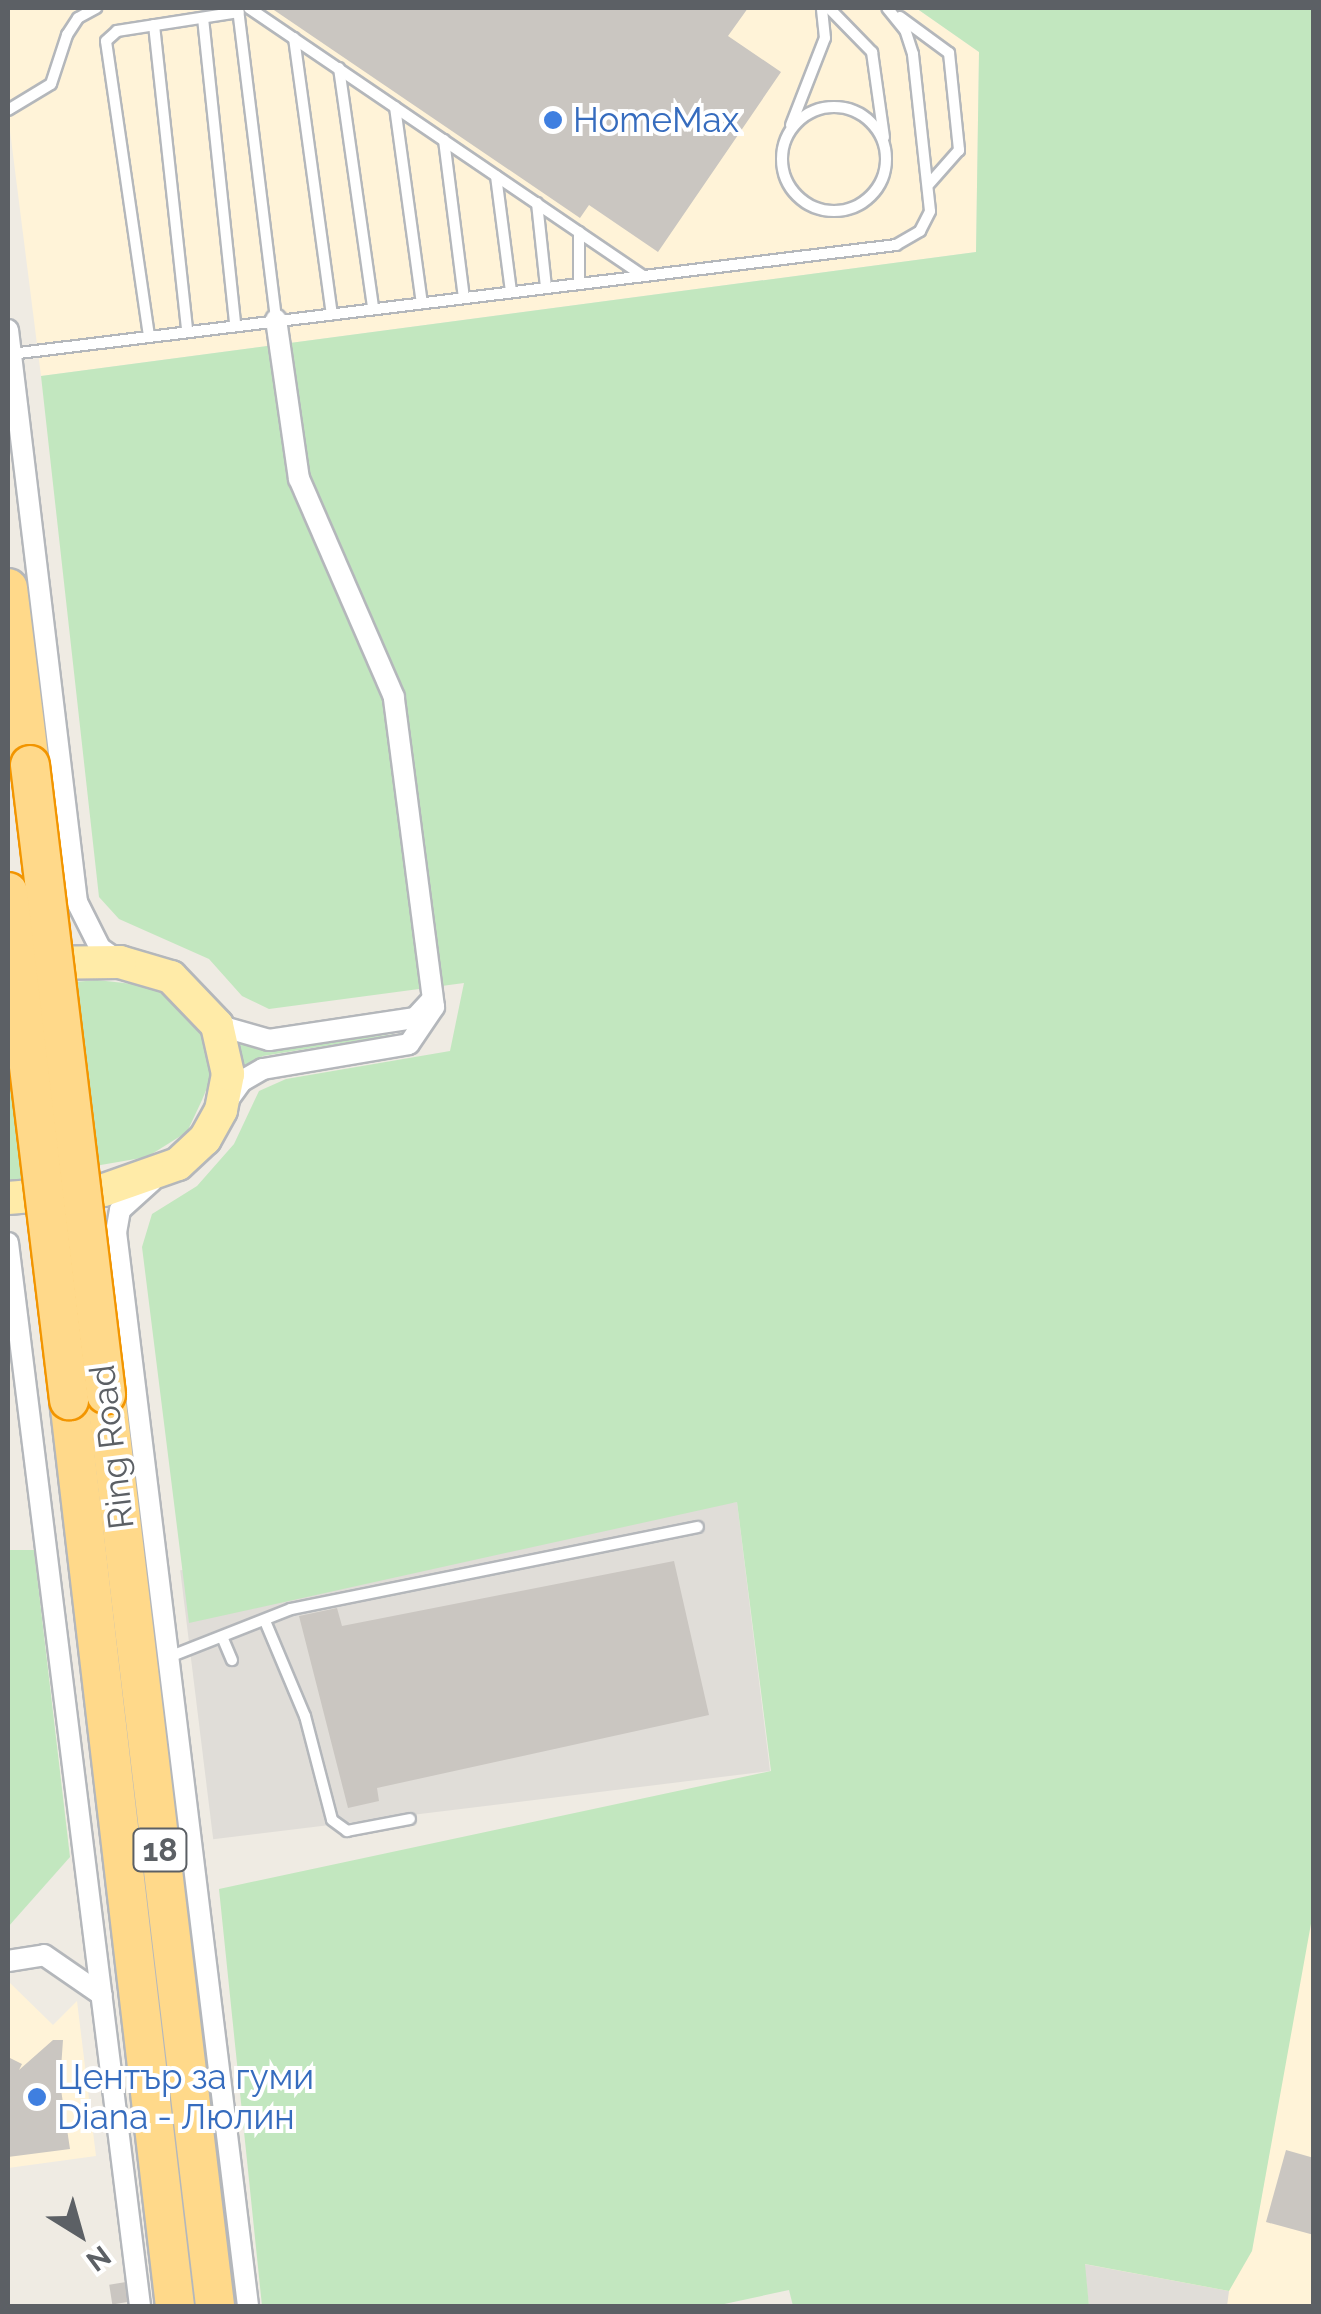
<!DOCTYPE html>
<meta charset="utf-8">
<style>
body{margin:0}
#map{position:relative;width:1321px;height:2314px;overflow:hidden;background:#efebe3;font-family:Raleway,sans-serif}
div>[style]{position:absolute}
.commercial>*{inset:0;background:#fff3d8}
.industrial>*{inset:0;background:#e0ddd8;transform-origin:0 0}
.green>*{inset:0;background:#c2e7bf}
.building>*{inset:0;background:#cac6c1;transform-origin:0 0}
.roads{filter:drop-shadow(2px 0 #b4b7bb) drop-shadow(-2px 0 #b4b7bb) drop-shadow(0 2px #b4b7bb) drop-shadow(0 -2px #b4b7bb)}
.lane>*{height:10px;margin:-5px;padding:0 5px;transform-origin:5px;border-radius:5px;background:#fff}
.lane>.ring{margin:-5px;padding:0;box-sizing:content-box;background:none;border:10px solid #fff;border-radius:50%}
.street>*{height:20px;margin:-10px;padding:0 10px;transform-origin:10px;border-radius:10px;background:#fff}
.primary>*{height:32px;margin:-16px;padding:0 16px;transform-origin:16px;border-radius:16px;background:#ffeba8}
.highway>*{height:38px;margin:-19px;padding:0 19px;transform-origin:19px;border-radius:19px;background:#ffd98a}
.bridges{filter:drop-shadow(2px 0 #f29500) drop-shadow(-2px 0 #f29500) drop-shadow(0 2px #f29500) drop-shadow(0 -2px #f29500)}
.highway-bridge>*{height:38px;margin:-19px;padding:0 19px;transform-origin:19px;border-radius:19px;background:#ffd98a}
.dots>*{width:28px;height:28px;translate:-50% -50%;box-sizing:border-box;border:5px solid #fff;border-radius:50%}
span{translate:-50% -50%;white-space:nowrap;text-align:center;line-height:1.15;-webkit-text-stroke:8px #fff;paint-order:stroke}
.shield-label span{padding:2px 8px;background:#fff;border:2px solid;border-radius:8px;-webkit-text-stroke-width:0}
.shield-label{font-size:32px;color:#5c6065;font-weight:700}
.shop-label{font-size:35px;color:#366cbe}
.left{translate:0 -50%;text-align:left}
.street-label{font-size:35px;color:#5c6065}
.frame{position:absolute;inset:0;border:10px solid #5c6065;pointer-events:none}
.north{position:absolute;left:30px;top:2184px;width:100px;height:100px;-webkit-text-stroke:8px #fff;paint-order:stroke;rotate:143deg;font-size:28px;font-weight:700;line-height:40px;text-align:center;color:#5c6065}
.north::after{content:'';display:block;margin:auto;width:35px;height:45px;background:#5c6065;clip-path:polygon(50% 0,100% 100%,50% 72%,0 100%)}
</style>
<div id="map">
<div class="commercial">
<div style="clip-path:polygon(8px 8px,916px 8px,979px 52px,976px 252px,41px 376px,8px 115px)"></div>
<div style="clip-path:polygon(1313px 1907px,1313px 2306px,1089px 2306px,1084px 2264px,1229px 2290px,1252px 2250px)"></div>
<div style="clip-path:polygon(9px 1982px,53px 2025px,77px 2001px,96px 2156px,8px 2168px)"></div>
</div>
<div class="industrial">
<div style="left:737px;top:1502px;width:271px;height:561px;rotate:83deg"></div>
<div style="clip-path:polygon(1084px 2264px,1229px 2291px,1227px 2306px,1089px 2306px)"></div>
</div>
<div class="green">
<div style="clip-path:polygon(916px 8px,1313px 8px,1314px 1907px,1252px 2251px,1229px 2291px,1085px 2264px,1089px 2306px,793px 2306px,789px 2290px,715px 2306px,262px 2306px,219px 1889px,771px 1771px,737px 1502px,189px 1623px,142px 1247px,152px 1214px,197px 1186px,234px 1144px,259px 1091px,286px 1079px,450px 1051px,464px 983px,269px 1009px,242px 996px,209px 959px,119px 919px,99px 897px,41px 376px,976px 252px,979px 52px)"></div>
<div style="clip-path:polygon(97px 980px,151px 986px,198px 1021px,212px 1076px,202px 1100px,187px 1132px,147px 1157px,8px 1181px,8px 988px)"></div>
<div style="clip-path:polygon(405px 1033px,263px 1056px,235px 1074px,231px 1039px,270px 1048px)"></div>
<div style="clip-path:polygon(8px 1550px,34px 1550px,70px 1857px,8px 1927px)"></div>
</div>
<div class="building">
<div style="clip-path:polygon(271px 8px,748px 8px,728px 36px,781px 72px,658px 252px,589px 205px,580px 218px)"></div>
<div style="clip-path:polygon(674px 1561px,709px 1715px,377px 1788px,379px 1801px,348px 1808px,299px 1616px,337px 1608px,342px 1626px)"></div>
<div style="clip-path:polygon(53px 2040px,63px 2040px,60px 2083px,70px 2149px,8px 2157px,8px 2057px,22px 2064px,19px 2070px)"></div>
<div style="clip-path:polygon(1286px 2150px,1314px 2158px,1314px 2235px,1266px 2222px)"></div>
<div style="left:126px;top:2282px;width:20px;height:17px;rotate:81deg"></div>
</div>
<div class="roads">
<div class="lane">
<div style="left:249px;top:8px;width:477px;rotate:34.2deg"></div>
<div style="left:829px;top:8px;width:62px;rotate:45.7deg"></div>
<div style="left:872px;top:52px;width:86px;rotate:82deg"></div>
<div style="left:238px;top:9px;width:312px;rotate:83deg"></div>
<div style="left:900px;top:17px;width:61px;rotate:36.3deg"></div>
<div style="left:949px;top:53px;width:98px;rotate:84.1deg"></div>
<div style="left:959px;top:150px;width:45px;rotate:131.4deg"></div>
<div style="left:203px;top:18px;width:309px;rotate:84deg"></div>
<div style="left:154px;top:25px;width:308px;rotate:83.8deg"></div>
<div style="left:294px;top:38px;width:279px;rotate:82.2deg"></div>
<div style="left:339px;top:68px;width:242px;rotate:81.9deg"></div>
<div style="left:395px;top:107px;width:198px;rotate:82.2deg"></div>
<div class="ring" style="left:782px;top:107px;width:94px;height:94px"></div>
<div style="left:8px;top:110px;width:50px;rotate:-31.2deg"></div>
<div style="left:51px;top:84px;width:52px;rotate:-71.9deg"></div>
<div style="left:67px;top:35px;width:20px;rotate:-57deg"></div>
<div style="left:78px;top:18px;width:21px;rotate:-29deg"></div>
<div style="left:791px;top:125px;width:93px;rotate:-68.7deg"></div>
<div style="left:825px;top:38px;width:30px;rotate:-96deg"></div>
<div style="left:444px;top:140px;width:159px;rotate:82.8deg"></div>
<div style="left:496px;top:176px;width:117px;rotate:82.6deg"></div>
<div style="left:537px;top:203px;width:84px;rotate:83.9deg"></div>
<div style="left:579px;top:284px;width:52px;rotate:-90deg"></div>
<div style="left:149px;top:336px;width:298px;rotate:-98.3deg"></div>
<div style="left:106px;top:41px;width:15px;rotate:-42deg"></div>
<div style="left:117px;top:31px;width:123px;rotate:-8.9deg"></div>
<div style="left:11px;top:354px;width:892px;rotate:-7.02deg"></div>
<div style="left:896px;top:245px;width:28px;rotate:-30deg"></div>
<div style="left:920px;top:231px;width:22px;rotate:-63deg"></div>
<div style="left:930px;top:211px;width:158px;rotate:-96.2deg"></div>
<div style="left:913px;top:54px;width:25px;rotate:-108deg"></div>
<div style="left:905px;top:30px;width:28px;rotate:-129deg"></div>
<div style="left:265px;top:1621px;width:103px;rotate:67.2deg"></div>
<div style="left:305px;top:1716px;width:107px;rotate:75.4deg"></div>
<div style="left:332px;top:1820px;width:19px;rotate:36deg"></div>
<div style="left:347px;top:1831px;width:64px;rotate:-10.8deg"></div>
<div style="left:223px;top:1639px;width:23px;rotate:67deg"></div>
<div style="left:169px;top:1657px;width:131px;rotate:-21.5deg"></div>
<div style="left:291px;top:1609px;width:415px;rotate:-11.4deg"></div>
</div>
<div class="street">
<div style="left:8px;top:330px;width:576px;rotate:83.12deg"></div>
<div style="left:77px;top:902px;width:51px;rotate:63.4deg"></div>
<div style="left:100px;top:948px;width:24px;rotate:35deg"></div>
<div style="left:217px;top:1025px;width:54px;rotate:16.1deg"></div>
<div style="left:269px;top:1040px;width:148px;rotate:-8.6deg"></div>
<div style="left:415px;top:1018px;width:22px;rotate:-47deg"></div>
<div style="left:228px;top:1100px;width:24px;rotate:-54deg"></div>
<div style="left:242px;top:1081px;width:24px;rotate:-30deg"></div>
<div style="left:263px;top:1069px;width:148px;rotate:-9.7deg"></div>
<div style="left:409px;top:1044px;width:45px;rotate:-56deg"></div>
<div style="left:434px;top:1007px;width:313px;rotate:-97.4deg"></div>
<div style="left:394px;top:697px;width:238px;rotate:-113.5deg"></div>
<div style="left:299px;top:479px;width:161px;rotate:-98.2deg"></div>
<div style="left:152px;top:1181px;width:43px;rotate:137.8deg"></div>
<div style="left:120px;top:1210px;width:22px;rotate:100deg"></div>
<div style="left:116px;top:1232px;width:1082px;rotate:82.99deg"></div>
<div style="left:8px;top:1243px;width:1071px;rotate:82.92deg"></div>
<div style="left:8px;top:1961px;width:36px;rotate:-9deg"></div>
<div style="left:44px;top:1955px;width:70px;rotate:34.6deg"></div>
</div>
<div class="primary">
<div style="left:8px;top:1198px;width:96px;rotate:-4.8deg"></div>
<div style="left:104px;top:1190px;width:78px;rotate:-19.4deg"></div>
<div style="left:178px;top:1164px;width:37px;rotate:-43deg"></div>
<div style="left:205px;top:1139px;width:33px;rotate:-61deg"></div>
<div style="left:221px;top:1110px;width:37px;rotate:-79deg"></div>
<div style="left:228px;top:1074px;width:50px;rotate:-102.7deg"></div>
<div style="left:217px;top:1025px;width:66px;rotate:-133.8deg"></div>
<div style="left:171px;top:977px;width:53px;rotate:-163.6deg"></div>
<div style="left:120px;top:962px;width:92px;rotate:179.4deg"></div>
</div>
<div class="highway">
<div style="left:8px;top:588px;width:178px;rotate:82.9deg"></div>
<div style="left:106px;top:1394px;width:918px;rotate:83.18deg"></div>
<div style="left:69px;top:1400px;width:912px;rotate:83.33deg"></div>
</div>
</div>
<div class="bridges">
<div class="highway-bridge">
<div style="left:30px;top:765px;width:634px;rotate:83.11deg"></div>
<div style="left:8px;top:892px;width:512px;rotate:83.15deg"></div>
</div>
</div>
<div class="dots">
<div style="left:553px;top:120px;background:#3f7fe0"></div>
<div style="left:37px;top:2097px;background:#3f7fe0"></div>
</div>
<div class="shield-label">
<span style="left:160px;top:1850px">18</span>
</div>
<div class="shop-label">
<span class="left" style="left:573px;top:120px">HomeMax</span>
<span class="left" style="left:57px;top:2097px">Център за гуми<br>Diana - Люлин</span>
</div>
<div class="street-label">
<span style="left:112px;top:1447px;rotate:-97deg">Ring Road</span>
</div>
<div class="frame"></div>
<div class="north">N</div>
</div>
